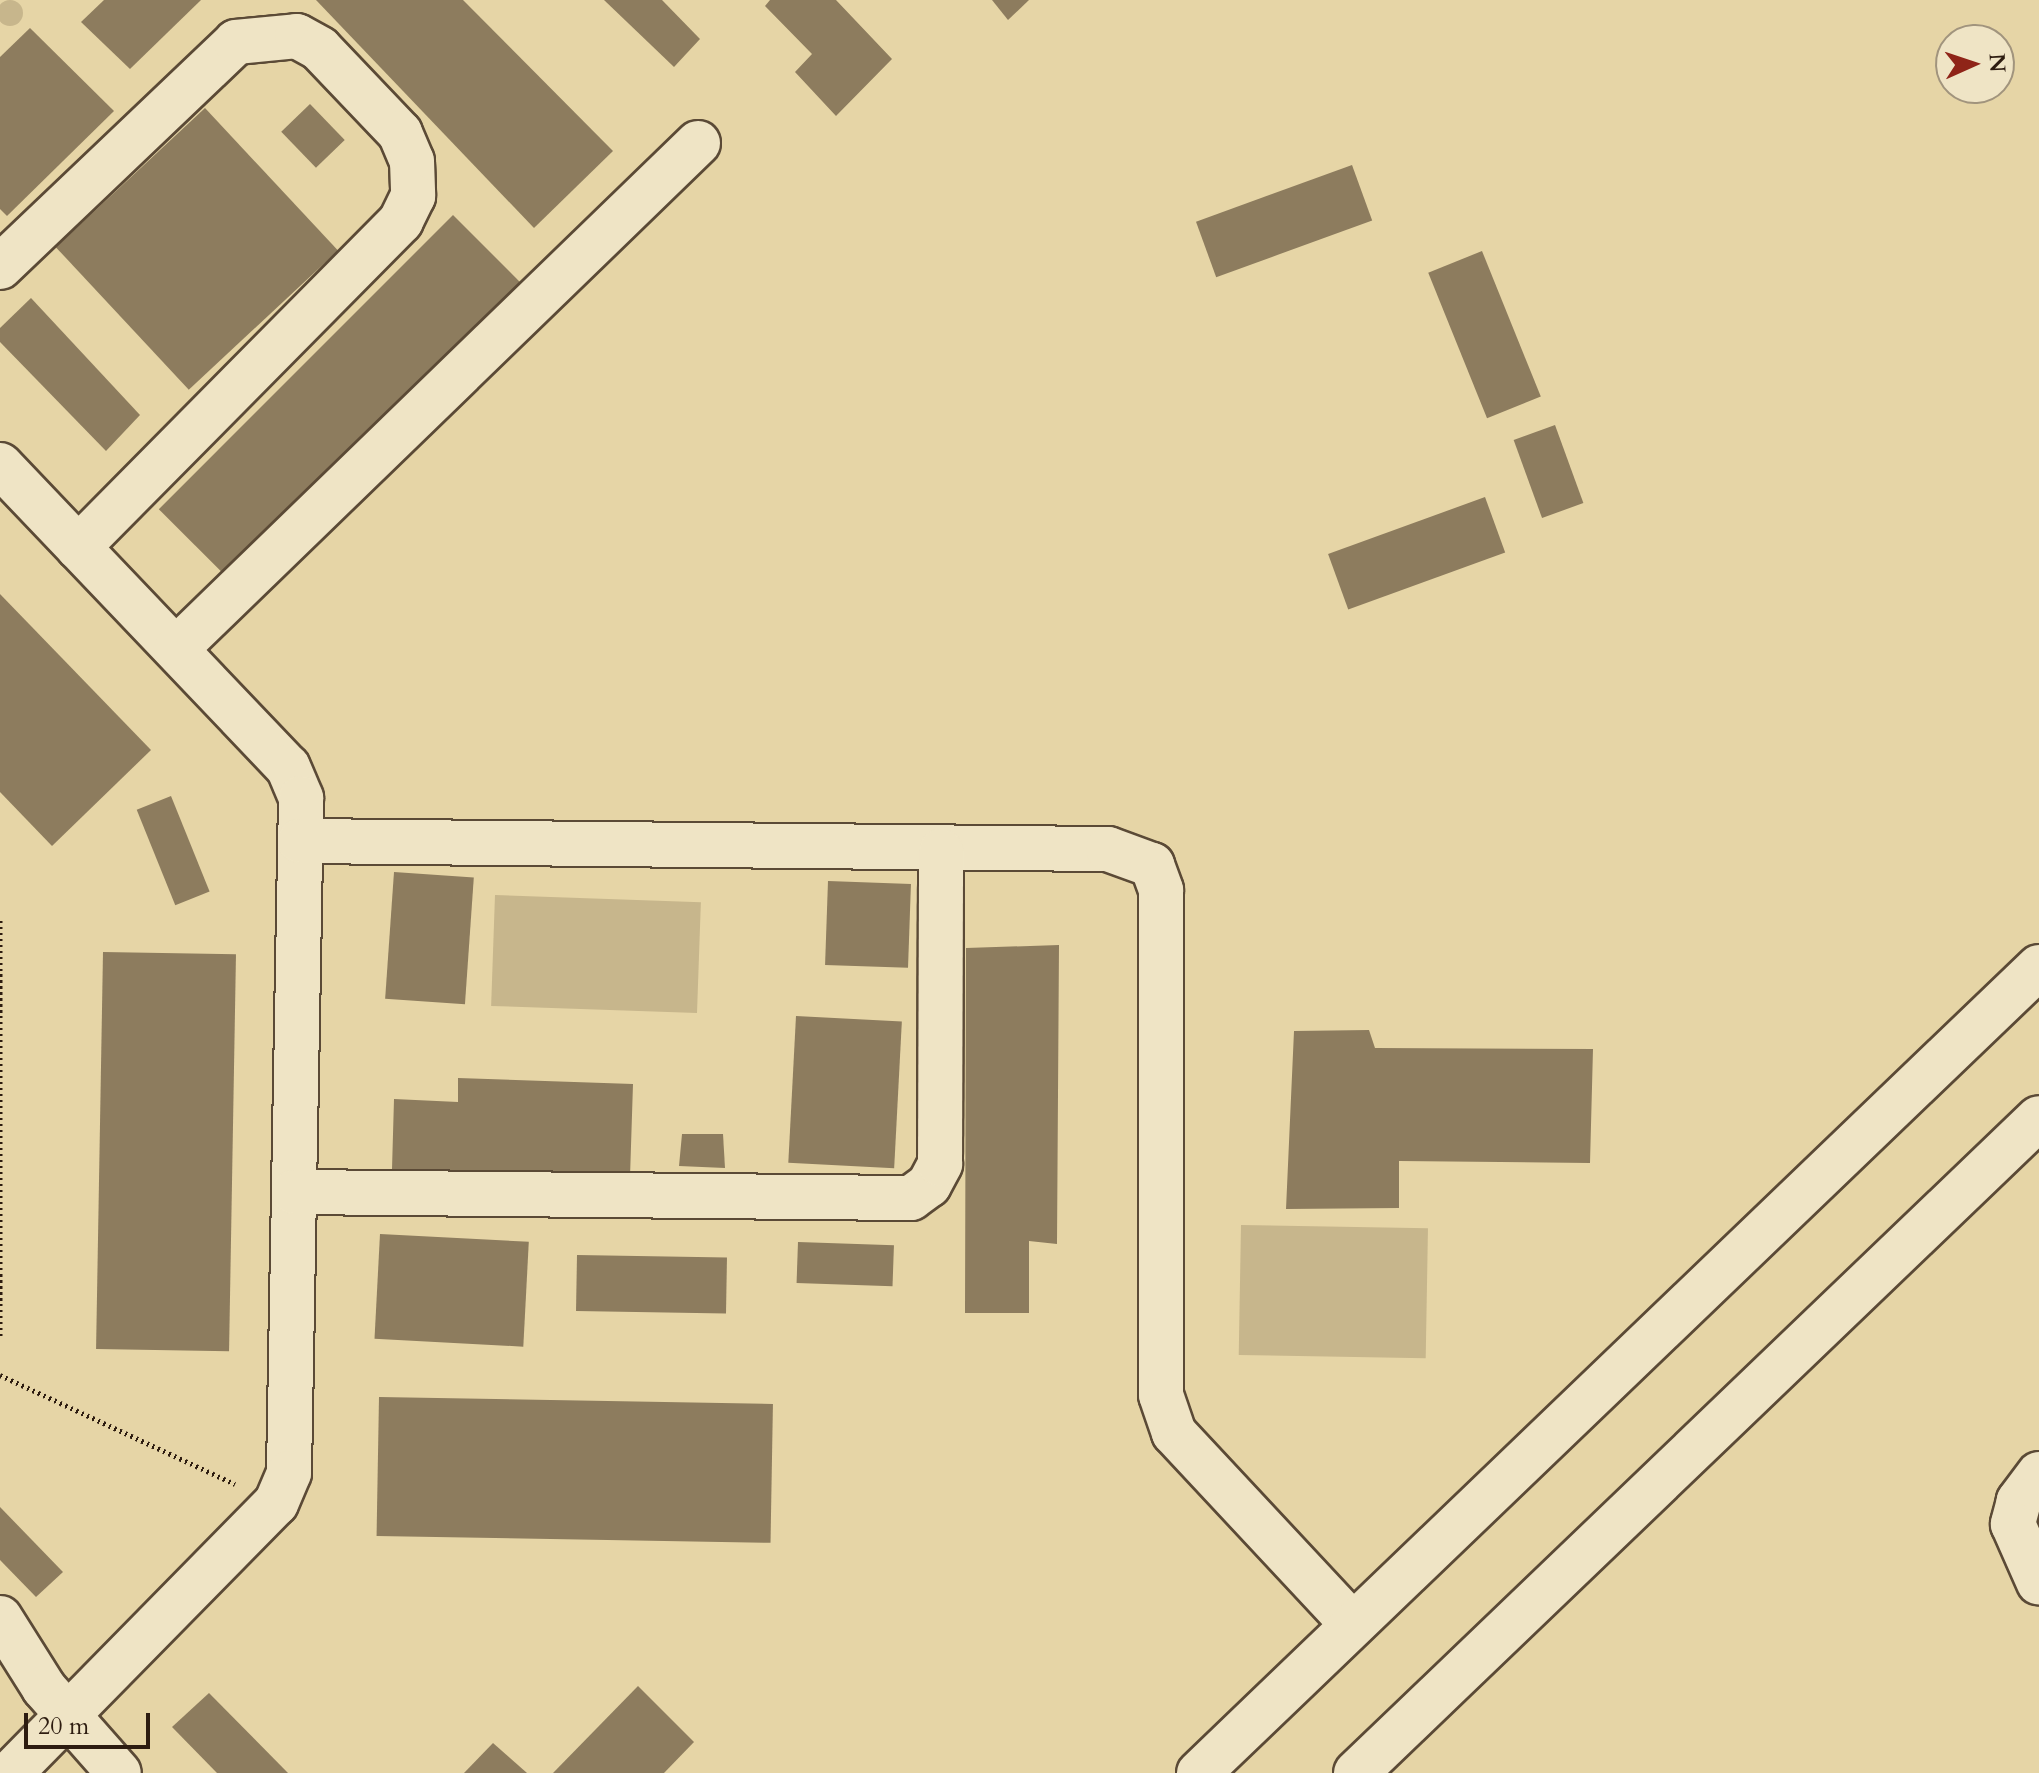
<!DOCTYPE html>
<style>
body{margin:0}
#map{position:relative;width:2039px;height:1773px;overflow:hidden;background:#e6d5a6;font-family:Cardo,serif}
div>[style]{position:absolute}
.green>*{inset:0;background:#c7b68c;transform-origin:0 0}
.round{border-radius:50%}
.building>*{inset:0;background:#8d7c5e;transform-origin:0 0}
.path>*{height:5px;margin-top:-2.5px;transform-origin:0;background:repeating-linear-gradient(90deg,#2d1c10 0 2px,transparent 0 6px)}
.roads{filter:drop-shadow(2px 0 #5b4a36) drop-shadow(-2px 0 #5b4a36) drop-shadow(0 2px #5b4a36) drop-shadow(0 -2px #5b4a36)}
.minor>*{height:44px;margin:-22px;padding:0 22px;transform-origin:22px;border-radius:22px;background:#efe4c5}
span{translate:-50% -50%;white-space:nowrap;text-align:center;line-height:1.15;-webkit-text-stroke:7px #efe4c5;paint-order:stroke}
.north{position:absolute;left:1935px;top:24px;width:80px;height:80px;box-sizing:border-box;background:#efe4c5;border:2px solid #a1947d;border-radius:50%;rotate:87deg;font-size:22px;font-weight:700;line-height:32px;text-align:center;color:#2d1c10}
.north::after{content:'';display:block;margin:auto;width:28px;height:36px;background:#8f2418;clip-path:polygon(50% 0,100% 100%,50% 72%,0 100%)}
.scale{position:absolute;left:24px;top:1713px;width:126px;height:36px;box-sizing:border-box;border:4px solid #2d1c10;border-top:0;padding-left:10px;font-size:24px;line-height:28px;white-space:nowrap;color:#2d1c10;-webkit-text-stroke:6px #efe4c5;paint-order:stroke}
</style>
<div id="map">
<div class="green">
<div class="round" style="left:-3px;top:0;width:26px;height:26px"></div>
<div style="left:495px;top:895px;width:206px;height:111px;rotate:2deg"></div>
<div style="left:1241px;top:1225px;width:187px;height:130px;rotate:1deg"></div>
</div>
<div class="building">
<div style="clip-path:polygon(104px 0,201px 0,130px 69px,81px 22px)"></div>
<div style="clip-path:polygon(316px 0,463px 0,613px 151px,534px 228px)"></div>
<div style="clip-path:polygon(604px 0,662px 0,700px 39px,674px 67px)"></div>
<div style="clip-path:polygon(770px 0,836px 0,892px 59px,836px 116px,795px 72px,812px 54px,765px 6px)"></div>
<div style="clip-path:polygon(992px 0,1029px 0,1008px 20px)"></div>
<div style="clip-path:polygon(30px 28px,114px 111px,7px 216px,0 209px,0 57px)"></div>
<div style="left:310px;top:104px;width:50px;height:40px;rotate:46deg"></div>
<div style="left:205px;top:108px;width:195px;height:204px;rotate:47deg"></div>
<div style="left:1352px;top:165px;width:59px;height:166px;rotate:70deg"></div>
<div style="left:453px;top:215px;width:96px;height:416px;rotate:45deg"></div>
<div style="left:1482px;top:251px;width:157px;height:58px;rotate:68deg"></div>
<div style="clip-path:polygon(31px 298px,140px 415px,106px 451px,0 342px,0 328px)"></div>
<div style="left:1555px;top:425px;width:83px;height:44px;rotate:70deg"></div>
<div style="left:1485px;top:497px;width:59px;height:167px;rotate:70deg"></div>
<div style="clip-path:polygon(0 594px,151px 750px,52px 846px,0 792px)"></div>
<div style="left:171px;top:796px;width:103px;height:37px;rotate:68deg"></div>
<div style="left:394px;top:872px;width:80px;height:127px;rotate:4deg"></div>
<div style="left:828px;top:881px;width:83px;height:84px;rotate:2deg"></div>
<div style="clip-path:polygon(1059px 945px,1057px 1244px,1029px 1241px,1029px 1313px,965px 1313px,966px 948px)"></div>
<div style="left:103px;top:952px;width:133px;height:397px;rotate:1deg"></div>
<div style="left:796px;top:1016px;width:106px;height:147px;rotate:3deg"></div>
<div style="clip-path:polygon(1369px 1030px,1375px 1048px,1593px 1049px,1590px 1163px,1399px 1161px,1399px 1208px,1286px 1209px,1294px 1031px)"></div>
<div style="clip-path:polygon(458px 1078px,633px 1084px,630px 1177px,392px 1169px,394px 1099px,458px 1102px)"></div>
<div style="clip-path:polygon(682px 1134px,723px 1134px,725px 1168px,679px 1166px)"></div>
<div style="left:380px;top:1234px;width:149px;height:105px;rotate:3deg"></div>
<div style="left:798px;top:1242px;width:96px;height:41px;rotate:2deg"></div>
<div style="left:577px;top:1255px;width:150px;height:56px;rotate:1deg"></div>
<div style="left:379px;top:1397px;width:394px;height:139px;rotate:1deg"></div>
<div style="clip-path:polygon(0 1507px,63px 1572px,36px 1597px,0 1560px)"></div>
<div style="clip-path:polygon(638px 1686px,694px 1742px,664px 1773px,553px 1773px)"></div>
<div style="clip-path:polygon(209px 1693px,288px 1773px,217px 1773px,172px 1727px)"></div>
<div style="clip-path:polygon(493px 1743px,527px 1773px,464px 1773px)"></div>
</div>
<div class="path">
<div style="left:0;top:920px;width:417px;rotate:90deg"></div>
<div style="left:0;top:1375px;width:259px;rotate:24.9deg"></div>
</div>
<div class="roads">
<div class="minor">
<div style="left:0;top:267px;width:326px;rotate:-43.6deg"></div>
<div style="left:236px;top:42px;width:61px;rotate:-5.6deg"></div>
<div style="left:297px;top:36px;width:26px;rotate:29deg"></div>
<div style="left:320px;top:49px;width:116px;rotate:46.4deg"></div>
<div style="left:400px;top:133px;width:30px;rotate:67deg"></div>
<div style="left:412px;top:161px;width:35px;rotate:88deg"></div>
<div style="left:413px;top:196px;width:28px;rotate:116deg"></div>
<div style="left:401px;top:221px;width:459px;rotate:134.7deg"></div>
<div style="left:0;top:465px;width:417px;rotate:46.4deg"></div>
<div style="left:288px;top:767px;width:34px;rotate:67deg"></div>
<div style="left:301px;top:798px;width:675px;rotate:91.02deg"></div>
<div style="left:289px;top:1473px;width:33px;rotate:113deg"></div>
<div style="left:276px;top:1503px;width:378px;rotate:134.5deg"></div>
<div style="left:176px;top:649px;width:727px;rotate:-44.11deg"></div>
<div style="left:300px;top:841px;width:808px;rotate:0.57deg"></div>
<div style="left:1108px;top:849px;width:47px;rotate:20deg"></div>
<div style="left:1152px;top:865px;width:27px;rotate:70deg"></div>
<div style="left:1161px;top:890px;width:505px;rotate:90deg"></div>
<div style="left:1161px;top:1395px;width:40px;rotate:71.1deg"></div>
<div style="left:1174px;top:1433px;width:262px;rotate:47deg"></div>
<div style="left:294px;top:1192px;width:617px;rotate:0.56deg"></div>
<div style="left:911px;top:1198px;width:22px;rotate:-36deg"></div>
<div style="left:929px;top:1185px;width:24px;rotate:-62deg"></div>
<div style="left:940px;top:1164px;width:313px;rotate:-89.8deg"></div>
<div style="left:2039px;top:1474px;width:34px;rotate:127deg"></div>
<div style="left:2019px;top:1501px;width:24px;rotate:105deg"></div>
<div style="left:2013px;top:1524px;width:64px;rotate:66.2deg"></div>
<div style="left:0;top:1618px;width:83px;rotate:57.8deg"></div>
<div style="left:44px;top:1688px;width:113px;rotate:48.6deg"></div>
<div style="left:1199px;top:1773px;width:1164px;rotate:-43.82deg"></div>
<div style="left:1356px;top:1773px;width:946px;rotate:-43.8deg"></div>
</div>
</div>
<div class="north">N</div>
<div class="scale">20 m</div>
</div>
